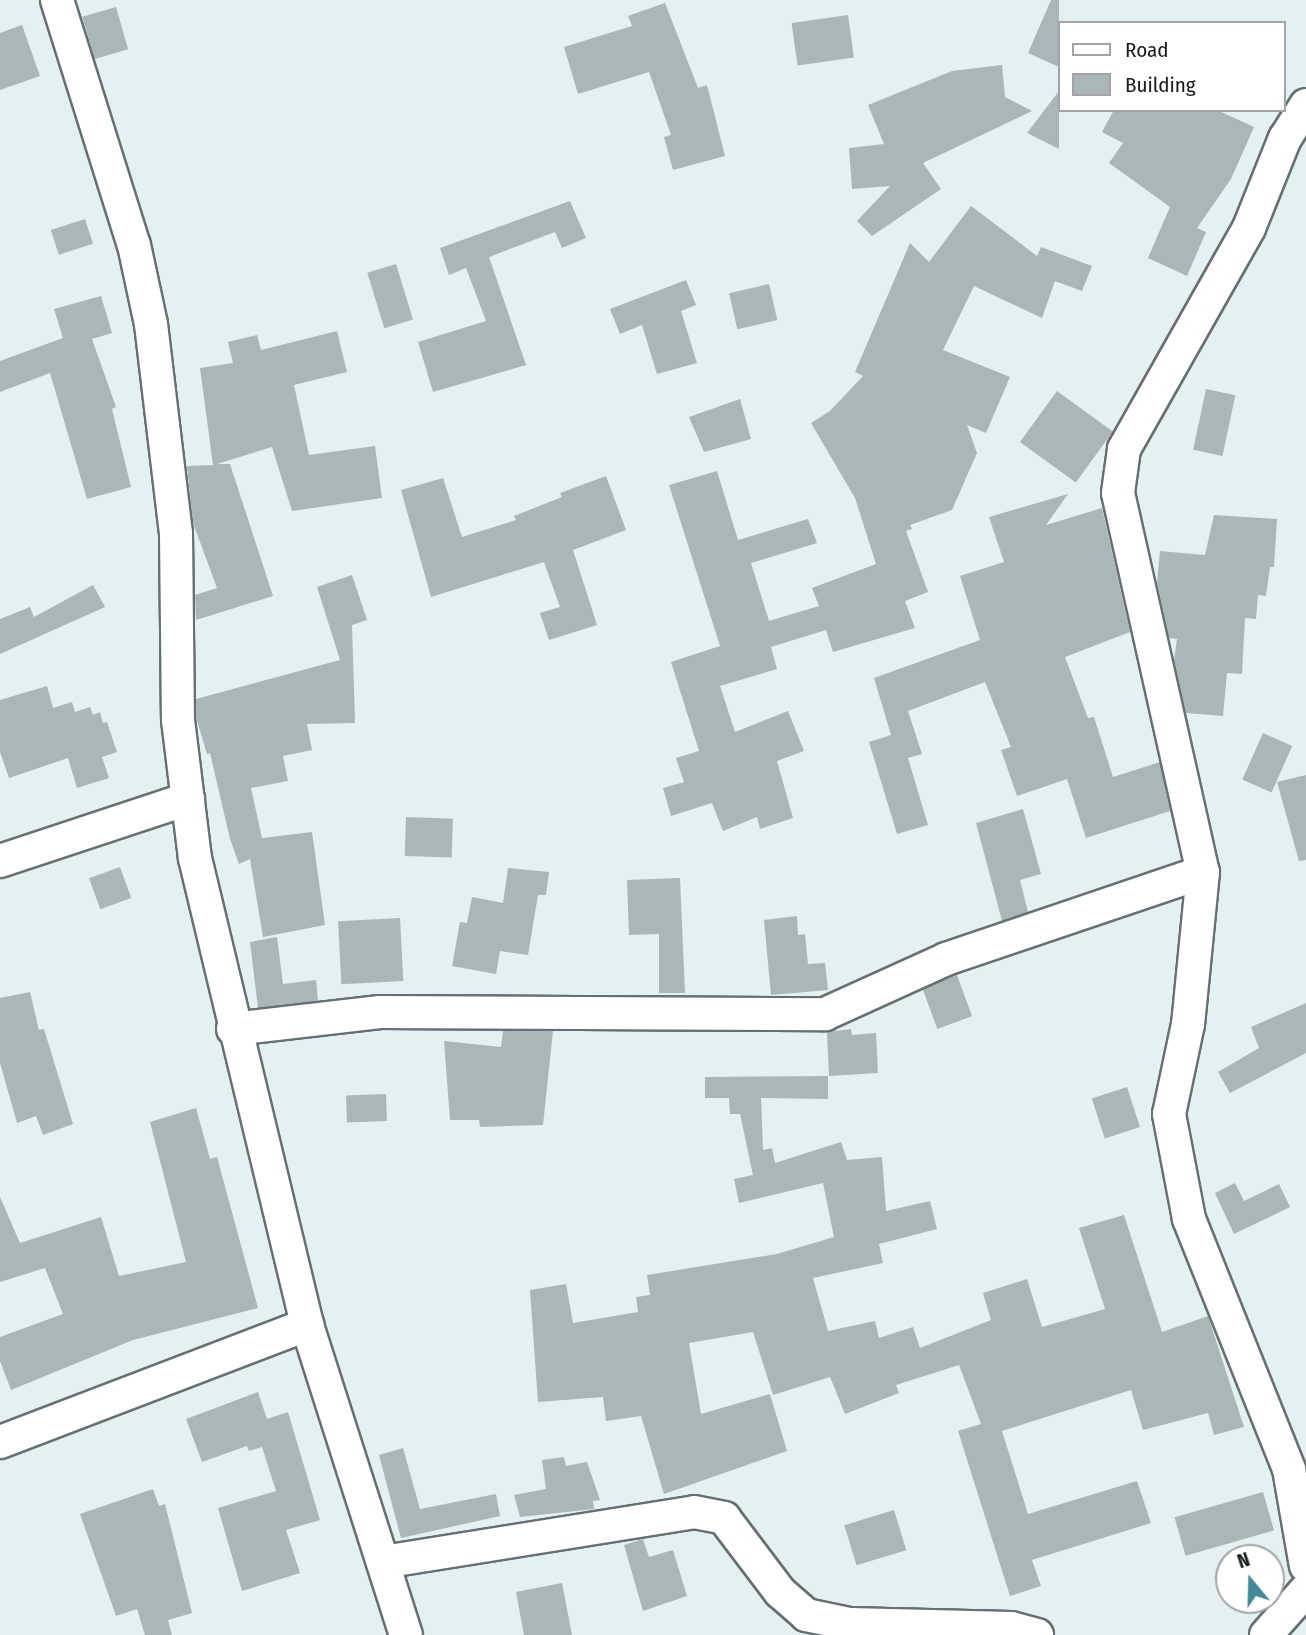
<!DOCTYPE html>
<style>
body{margin:0}
#map{position:relative;width:1306px;height:1635px;overflow:hidden;background:#e4f0f2;font-family:"Fira Sans Condensed",sans-serif}
div>[style]{position:absolute}
.building>*{inset:0;background:#abb6b9;transform-origin:0 0}
.roads{filter:drop-shadow(2px 0 #667072) drop-shadow(-2px 0 #667072) drop-shadow(0 2px #667072) drop-shadow(0 -2px #667072)}
.minor>*{height:32px;margin:-16px;padding:0 16px;transform-origin:16px;border-radius:16px;background:#fff}
span{translate:-50% -50%;white-space:nowrap;text-align:center;line-height:1.15;-webkit-text-stroke:5px #fff;paint-order:stroke}
.legend{position:absolute;left:1058px;top:21px;width:228px;height:91px;box-sizing:border-box;background:#fff;border:2px solid #a3a4a5;margin:0;padding:9px 12px;list-style:none;font-size:21px;color:#181c1d}
.legend li{display:flex;align-items:center;gap:14px;height:35px}
.legend b{width:35px;border:2px solid #a3a4a5}
.north{position:absolute;left:1215px;top:1544px;width:70px;height:70px;box-sizing:border-box;background:#fff;border:2px solid #a3a4a5;border-radius:50%;rotate:341deg;font-size:19px;font-weight:700;line-height:28px;text-align:center;color:#181c1d}
.north::after{content:'';display:block;margin:auto;width:24px;height:32px;background:#448997;clip-path:polygon(50% 0,100% 100%,50% 72%,0 100%)}
</style>
<div id="map">
<div class="building">
<div style="clip-path:polygon(1051px 0,1059px 0,1059px 67px,1028px 53px)"></div>
<div style="clip-path:polygon(665px 3px,698px 88px,707px 85px,725px 156px,673px 170px,664px 137px,671px 135px,649px 72px,578px 94px,564px 47px,632px 26px,628px 16px)"></div>
<div style="left:116px;top:7px;width:44px;height:35px;rotate:74deg"></div>
<div style="left:848px;top:15px;width:43px;height:57px;rotate:82deg"></div>
<div style="clip-path:polygon(22px 25px,40px 76px,0 90px,0 33px)"></div>
<div style="clip-path:polygon(1002px 65px,1005px 97px,1032px 111px,923px 163px,941px 189px,872px 236px,857px 221px,890px 186px,852px 189px,849px 148px,884px 144px,868px 105px,952px 71px)"></div>
<div style="clip-path:polygon(1059px 91px,1059px 149px,1027px 133px)"></div>
<div style="clip-path:polygon(1114px 110px,1217px 110px,1254px 127px,1231px 179px,1197px 228px,1206px 232px,1187px 276px,1148px 258px,1170px 207px,1109px 163px,1123px 143px,1102px 132px)"></div>
<div style="clip-path:polygon(570px 201px,586px 238px,562px 248px,555px 232px,489px 257px,526px 365px,433px 392px,418px 342px,486px 321px,466px 268px,449px 275px,440px 248px)"></div>
<div style="clip-path:polygon(971px 206px,1037px 256px,1041px 247px,1092px 266px,1082px 291px,1055px 281px,1042px 318px,974px 286px,943px 350px,1010px 377px,986px 433px,967px 425px,977px 453px,952px 510px,910px 525px,912px 529px,906px 531px,928px 592px,905px 601px,915px 628px,833px 652px,826px 630px,771px 647px,777px 669px,720px 686px,735px 732px,788px 711px,804px 751px,777px 761px,793px 818px,760px 829px,757px 817px,723px 831px,712px 803px,671px 816px,663px 788px,684px 782px,676px 758px,699px 751px,671px 662px,720px 646px,669px 485px,717px 471px,738px 540px,808px 519px,817px 543px,751px 563px,769px 621px,819px 606px,812px 588px,876px 564px,855px 498px,811px 423px,830px 411px,863px 376px,855px 372px,910px 243px,929px 262px)"></div>
<div style="left:85px;top:219px;width:26px;height:36px;rotate:72deg"></div>
<div style="left:396px;top:264px;width:58px;height:30px;rotate:73deg"></div>
<div style="clip-path:polygon(686px 280px,696px 305px,681px 311px,697px 363px,657px 374px,642px 325px,620px 334px,610px 309px)"></div>
<div style="left:769px;top:284px;width:37px;height:41px;rotate:77deg"></div>
<div style="clip-path:polygon(101px 296px,112px 333px,92px 339px,116px 407px,112px 409px,131px 487px,87px 499px,50px 373px,0 392px,0 361px,63px 338px,54px 309px)"></div>
<div style="clip-path:polygon(337px 331px,347px 372px,294px 385px,309px 455px,375px 446px,382px 498px,292px 511px,272px 447px,217px 464px,230px 464px,273px 596px,196px 620px,195px 595px,217px 588px,193px 523px,187px 466px,213px 465px,200px 368px,233px 363px,228px 342px,257px 335px,261px 350px)"></div>
<div style="left:1206px;top:389px;width:30px;height:62px;rotate:12deg"></div>
<div style="left:1057px;top:391px;width:69px;height:63px;rotate:36deg"></div>
<div style="clip-path:polygon(740px 399px,751px 439px,704px 452px,689px 417px)"></div>
<div style="clip-path:polygon(606px 476px,626px 530px,573px 550px,597px 625px,549px 640px,540px 613px,560px 607px,544px 562px,431px 597px,401px 490px,443px 478px,462px 537px,516px 520px,514px 516px,562px 497px,560px 493px)"></div>
<div style="clip-path:polygon(1068px 494px,1046px 525px,1102px 508px,1130px 632px,1065px 657px,1088px 718px,1094px 717px,1113px 777px,1160px 762px,1170px 811px,1086px 838px,1067px 779px,1017px 796px,1001px 750px,1011px 747px,985px 682px,908px 711px,922px 754px,908px 758px,928px 825px,897px 834px,869px 742px,891px 735px,874px 678px,980px 640px,960px 576px,1004px 562px,989px 517px)"></div>
<div style="clip-path:polygon(1214px 515px,1277px 519px,1274px 567px,1270px 567px,1266px 596px,1258px 595px,1256px 619px,1245px 618px,1242px 674px,1227px 673px,1223px 716px,1186px 713px,1174px 660px,1177px 639px,1169px 638px,1157px 582px,1160px 551px,1205px 555px)"></div>
<div style="clip-path:polygon(352px 575px,367px 620px,352px 625px,355px 723px,307px 724px,312px 750px,283px 756px,288px 781px,251px 788px,262px 838px,312px 832px,325px 925px,263px 937px,250px 859px,239px 864px,230px 839px,210px 753px,207px 754px,196px 717px,196px 699px,340px 660px,317px 587px)"></div>
<div style="clip-path:polygon(93px 585px,105px 607px,0 654px,0 619px,30px 607px,34px 617px)"></div>
<div style="clip-path:polygon(47px 686px,53px 708px,72px 702px,75px 712px,90px 707px,93px 715px,100px 712px,103px 723px,107px 722px,117px 752px,102px 757px,109px 778px,77px 788px,68px 758px,9px 778px,0 752px,0 700px)"></div>
<div style="left:1263px;top:733px;width:32px;height:51px;rotate:24deg"></div>
<div style="clip-path:polygon(1306px 775px,1306px 860px,1299px 861px,1277px 782px)"></div>
<div style="clip-path:polygon(1023px 809px,1041px 874px,1020px 880px,1028px 912px,1002px 921px,976px 823px)"></div>
<div style="left:406px;top:817px;width:47px;height:39px;rotate:2deg"></div>
<div style="left:120px;top:867px;width:33px;height:33px;rotate:70deg"></div>
<div style="clip-path:polygon(508px 868px,549px 872px,546px 895px,538px 895px,528px 955px,500px 951px,496px 974px,452px 966px,460px 922px,467px 923px,472px 897px,503px 903px)"></div>
<div style="clip-path:polygon(680px 878px,685px 993px,659px 993px,659px 934px,629px 935px,627px 880px)"></div>
<div style="clip-path:polygon(797px 916px,798px 935px,805px 934px,808px 964px,825px 963px,828px 990px,771px 995px,764px 920px)"></div>
<div style="left:400px;top:918px;width:63px;height:62px;rotate:87deg"></div>
<div style="clip-path:polygon(277px 937px,283px 984px,316px 980px,318px 1001px,258px 1008px,250px 942px)"></div>
<div style="left:957px;top:975px;width:44px;height:37px;rotate:70deg"></div>
<div style="clip-path:polygon(30px 992px,39px 1030px,44px 1029px,73px 1124px,43px 1135px,36px 1116px,17px 1123px,0 1063px,0 998px)"></div>
<div style="clip-path:polygon(1306px 1003px,1306px 1053px,1230px 1093px,1218px 1072px,1259px 1048px,1251px 1027px)"></div>
<div style="clip-path:polygon(851px 1029px,852px 1035px,876px 1033px,878px 1073px,829px 1076px,827px 1032px)"></div>
<div style="clip-path:polygon(503px 1031px,553px 1031px,543px 1125px,480px 1127px,479px 1120px,450px 1120px,444px 1041px,501px 1047px)"></div>
<div style="clip-path:polygon(828px 1076px,828px 1099px,761px 1098px,763px 1150px,772px 1148px,775px 1163px,841px 1142px,847px 1160px,882px 1157px,886px 1211px,930px 1201px,937px 1229px,879px 1244px,883px 1263px,813px 1278px,828px 1331px,875px 1321px,879px 1338px,913px 1327px,920px 1348px,991px 1320px,983px 1293px,1027px 1279px,1042px 1327px,1105px 1309px,1079px 1228px,1124px 1215px,1162px 1332px,1208px 1316px,1244px 1427px,1214px 1435px,1208px 1413px,1143px 1430px,1131px 1390px,1002px 1431px,1028px 1514px,1137px 1481px,1151px 1523px,1032px 1560px,1041px 1586px,1010px 1596px,958px 1431px,981px 1424px,959px 1365px,896px 1385px,899px 1393px,845px 1414px,830px 1377px,773px 1395px,753px 1332px,689px 1343px,701px 1414px,770px 1394px,787px 1451px,664px 1494px,641px 1416px,606px 1421px,603px 1397px,538px 1402px,530px 1290px,566px 1284px,573px 1323px,638px 1312px,636px 1297px,650px 1295px,647px 1275px,777px 1254px,834px 1237px,823px 1183px,739px 1203px,734px 1179px,753px 1175px,740px 1114px,730px 1114px,729px 1098px,705px 1098px,705px 1077px)"></div>
<div style="left:1127px;top:1087px;width:42px;height:37px;rotate:72deg"></div>
<div style="left:386px;top:1094px;width:27px;height:40px;rotate:88deg"></div>
<div style="clip-path:polygon(196px 1108px,210px 1159px,217px 1157px,258px 1308px,133px 1340px,11px 1390px,0 1361px,0 1337px,63px 1314px,45px 1268px,0 1282px,0 1197px,20px 1243px,101px 1217px,119px 1276px,186px 1262px,150px 1122px)"></div>
<div style="clip-path:polygon(1235px 1183px,1244px 1201px,1279px 1184px,1290px 1207px,1234px 1234px,1215px 1193px)"></div>
<div style="clip-path:polygon(258px 1392px,267px 1419px,288px 1412px,320px 1520px,286px 1530px,300px 1573px,242px 1591px,218px 1508px,276px 1491px,262px 1447px,249px 1451px,247px 1446px,202px 1462px,186px 1419px)"></div>
<div style="clip-path:polygon(403px 1448px,420px 1509px,496px 1494px,500px 1516px,401px 1538px,379px 1455px)"></div>
<div style="clip-path:polygon(564px 1457px,566px 1466px,587px 1462px,600px 1500px,593px 1501px,594px 1509px,520px 1517px,514px 1495px,546px 1489px,542px 1460px)"></div>
<div style="clip-path:polygon(153px 1489px,159px 1506px,165px 1504px,192px 1613px,168px 1620px,172px 1635px,145px 1635px,137px 1609px,116px 1616px,80px 1514px)"></div>
<div style="left:1263px;top:1492px;width:40px;height:92px;rotate:74deg"></div>
<div style="left:894px;top:1510px;width:42px;height:52px;rotate:73deg"></div>
<div style="clip-path:polygon(643px 1539px,649px 1557px,673px 1550px,687px 1596px,643px 1611px,624px 1545px)"></div>
<div style="clip-path:polygon(562px 1583px,572px 1635px,524px 1635px,516px 1592px)"></div>
</div>
<div class="roads">
<div class="minor">
<div style="left:57px;top:0;width:257px;rotate:72.6deg"></div>
<div style="left:134px;top:245px;width:81px;rotate:77.9deg"></div>
<div style="left:151px;top:324px;width:210px;rotate:83.2deg"></div>
<div style="left:176px;top:533px;width:187px;rotate:89.4deg"></div>
<div style="left:178px;top:720px;width:139px;rotate:83deg"></div>
<div style="left:195px;top:858px;width:480px;rotate:76.5deg"></div>
<div style="left:307px;top:1325px;width:325px;rotate:72.3deg"></div>
<div style="left:1306px;top:105px;width:39px;rotate:122deg"></div>
<div style="left:1285px;top:138px;width:97px;rotate:111.8deg"></div>
<div style="left:1249px;top:228px;width:254px;rotate:119.5deg"></div>
<div style="left:1124px;top:449px;width:44px;rotate:97.8deg"></div>
<div style="left:1118px;top:493px;width:388px;rotate:77.4deg"></div>
<div style="left:1203px;top:872px;width:153px;rotate:95.6deg"></div>
<div style="left:1188px;top:1024px;width:92px;rotate:101.9deg"></div>
<div style="left:1169px;top:1114px;width:107px;rotate:79.2deg"></div>
<div style="left:1189px;top:1219px;width:269px;rotate:68.2deg"></div>
<div style="left:1289px;top:1469px;width:98px;rotate:80.1deg"></div>
<div style="left:0;top:861px;width:198px;rotate:-18.3deg"></div>
<div style="left:233px;top:1029px;width:148px;rotate:-6.6deg"></div>
<div style="left:380px;top:1012px;width:445px;rotate:0.3deg"></div>
<div style="left:825px;top:1014px;width:133px;rotate:-24.4deg"></div>
<div style="left:946px;top:959px;width:271px;rotate:-18.7deg"></div>
<div style="left:0;top:1442px;width:329px;rotate:-20.9deg"></div>
<div style="left:383px;top:1562px;width:315px;rotate:-9.1deg"></div>
<div style="left:694px;top:1512px;width:31px;rotate:11deg"></div>
<div style="left:724px;top:1518px;width:93px;rotate:52.9deg"></div>
<div style="left:780px;top:1592px;width:35px;rotate:41deg"></div>
<div style="left:806px;top:1615px;width:45px;rotate:11.6deg"></div>
<div style="left:850px;top:1624px;width:161px;rotate:1.4deg"></div>
<div style="left:1011px;top:1628px;width:27px;rotate:15deg"></div>
<div style="left:1266px;top:1635px;width:60px;rotate:-48.4deg"></div>
</div>
</div>
<ul class="legend">
<li><b style="height:9px;background:#fff"></b>Road</li>
<li><b style="height:19px;background:#abb6b9"></b>Building</li>
</ul>
<div class="north">N</div>
</div>
